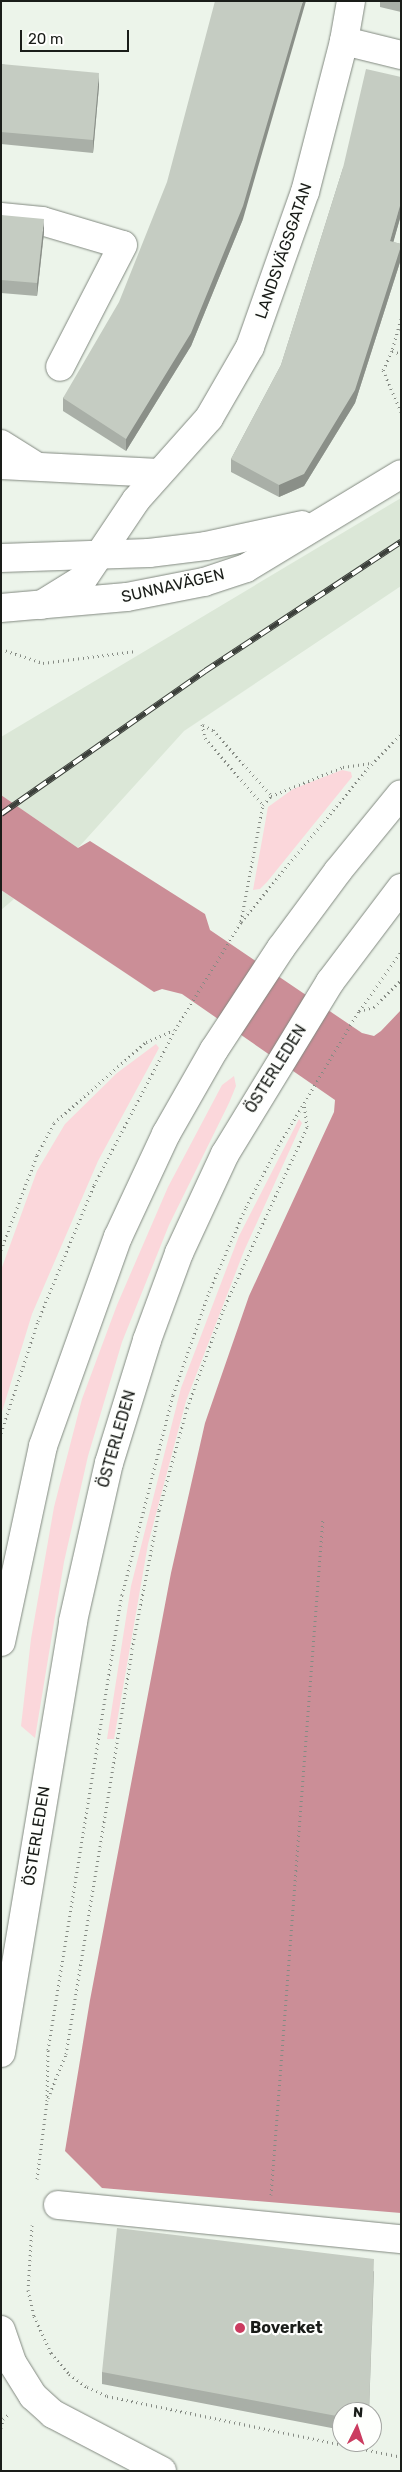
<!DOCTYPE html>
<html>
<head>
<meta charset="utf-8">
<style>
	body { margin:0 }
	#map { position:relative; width:402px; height:2472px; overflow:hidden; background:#ecf4ea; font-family:Rubik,sans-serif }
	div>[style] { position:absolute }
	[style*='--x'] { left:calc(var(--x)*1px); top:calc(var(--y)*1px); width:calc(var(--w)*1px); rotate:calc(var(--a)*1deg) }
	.built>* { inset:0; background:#dbe7d7 }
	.green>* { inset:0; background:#fbd7db }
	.water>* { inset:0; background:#cb8e97 }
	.path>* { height:3px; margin-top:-1.5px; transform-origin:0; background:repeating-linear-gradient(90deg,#868b84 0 1px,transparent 0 5px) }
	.roads { filter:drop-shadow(0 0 1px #828980) drop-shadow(0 0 1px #828980) }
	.minor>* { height:28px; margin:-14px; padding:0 14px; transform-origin:14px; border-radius:14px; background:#fff }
	.major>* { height:28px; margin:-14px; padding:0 14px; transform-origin:14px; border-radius:14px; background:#fff }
	.rail>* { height:5.5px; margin-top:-2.75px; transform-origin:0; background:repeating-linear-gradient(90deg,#fefffd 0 11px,#3c403b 0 22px); box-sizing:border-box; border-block:1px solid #3c403b }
	.wall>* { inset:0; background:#a9afa7 }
	.shaded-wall>* { inset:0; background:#8a8f88 }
	.building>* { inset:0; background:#c5ccc2 }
	.dots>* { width:14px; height:14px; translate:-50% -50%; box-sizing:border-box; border:2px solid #fefffd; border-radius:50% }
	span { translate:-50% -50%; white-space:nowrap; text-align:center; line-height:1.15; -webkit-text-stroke:4.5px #fefffd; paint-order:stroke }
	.street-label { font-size:16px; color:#1a1d19 }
	.poi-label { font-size:16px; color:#1a1d19; font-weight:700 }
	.left { translate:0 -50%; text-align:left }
	.frame { position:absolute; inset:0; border:2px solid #1a1d19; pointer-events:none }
	.north { position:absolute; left:332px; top:2402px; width:50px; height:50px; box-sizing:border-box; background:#fefffd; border:1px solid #a3a5a2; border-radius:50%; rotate:4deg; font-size:14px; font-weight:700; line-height:20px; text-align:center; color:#1a1d19 }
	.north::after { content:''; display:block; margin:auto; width:18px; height:22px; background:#cb3c60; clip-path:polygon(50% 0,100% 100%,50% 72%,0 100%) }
	.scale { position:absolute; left:20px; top:30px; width:109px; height:22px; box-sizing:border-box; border:2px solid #1a1d19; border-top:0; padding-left:6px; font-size:15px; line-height:18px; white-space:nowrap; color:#1a1d19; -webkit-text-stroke:4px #fefffd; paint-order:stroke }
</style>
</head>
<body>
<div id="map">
	<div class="built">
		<div style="clip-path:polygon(401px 498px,401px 586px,184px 731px,78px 848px,1px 795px,1px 737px)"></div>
		<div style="clip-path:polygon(1px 890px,14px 899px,1px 910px)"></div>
	</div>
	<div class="green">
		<div style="clip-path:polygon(342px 770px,351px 772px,352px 777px,267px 882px,260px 889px,253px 890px,268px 807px,293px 789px)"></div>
		<div style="clip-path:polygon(156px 1044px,159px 1048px,98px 1161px,32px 1314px,1px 1415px,1px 1270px,37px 1171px,65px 1124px,117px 1073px)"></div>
		<div style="clip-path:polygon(234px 1076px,236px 1086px,229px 1103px,169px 1225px,122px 1342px,88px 1456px,64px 1562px,35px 1738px,21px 1726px,31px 1639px,54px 1507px,82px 1399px,117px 1305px,168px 1187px,222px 1085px)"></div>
		<div style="clip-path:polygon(299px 1119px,302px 1123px,244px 1251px,186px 1401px,148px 1544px,114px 1739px,107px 1739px,131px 1586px,181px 1388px,239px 1236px)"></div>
	</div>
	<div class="water">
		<div style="clip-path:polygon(1px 795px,78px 848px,90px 841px,205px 914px,210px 930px,362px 1033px,374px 1036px,381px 1031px,401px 1010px,401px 2213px,102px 2188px,65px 2151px,90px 2000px,171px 1573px,205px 1423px,249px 1296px,334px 1112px,335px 1100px,182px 994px,162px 989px,154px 992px,1px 890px)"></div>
	</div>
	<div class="path">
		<div style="--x:401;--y:319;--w:33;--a:106"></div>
		<div style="--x:392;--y:351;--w:9;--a:18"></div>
		<div style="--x:392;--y:351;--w:21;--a:115"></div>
		<div style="--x:383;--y:370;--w:46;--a:66.8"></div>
		<div style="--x:1;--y:649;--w:44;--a:18.4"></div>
		<div style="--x:43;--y:663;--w:94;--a:-7.4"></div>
		<div style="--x:202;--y:724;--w:14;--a:78"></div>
		<div style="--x:205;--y:738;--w:89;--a:49.1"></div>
		<div style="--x:203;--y:725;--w:11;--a:27"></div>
		<div style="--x:213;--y:730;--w:87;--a:48.3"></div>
		<div style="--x:241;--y:921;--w:118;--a:-79.3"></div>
		<div style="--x:263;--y:805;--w:12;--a:-48"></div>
		<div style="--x:271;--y:796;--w:78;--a:-21.9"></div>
		<div style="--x:343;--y:767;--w:30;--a:-8"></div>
		<div style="--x:359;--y:1011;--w:16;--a:-15"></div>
		<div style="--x:374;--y:1007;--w:38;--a:-45"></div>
		<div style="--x:1;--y:1250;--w:102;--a:-69.2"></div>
		<div style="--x:37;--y:1155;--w:36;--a:-62"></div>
		<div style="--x:54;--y:1123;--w:123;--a:-41.4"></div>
		<div style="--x:146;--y:1042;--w:30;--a:-23"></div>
		<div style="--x:1;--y:1433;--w:118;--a:-71.7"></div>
		<div style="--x:38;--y:1321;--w:147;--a:-67.6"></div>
		<div style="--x:94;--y:1185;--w:175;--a:-62.4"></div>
		<div style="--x:175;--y:1030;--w:127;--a:-58.6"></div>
		<div style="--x:241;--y:922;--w:200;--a:-50.5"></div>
		<div style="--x:368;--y:768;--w:47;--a:-45.9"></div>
		<div style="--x:48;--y:2098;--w:48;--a:-67.8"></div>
		<div style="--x:66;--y:2054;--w:410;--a:-80.7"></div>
		<div style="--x:132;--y:1649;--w:142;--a:-79"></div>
		<div style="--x:159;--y:1510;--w:106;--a:-74.6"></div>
		<div style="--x:187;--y:1408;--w:104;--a:-69.8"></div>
		<div style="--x:223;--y:1310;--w:201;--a:-65.3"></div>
		<div style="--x:307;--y:1127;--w:23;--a:-97"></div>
		<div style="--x:37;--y:2179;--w:79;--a:-82.7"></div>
		<div style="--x:47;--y:2101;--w:51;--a:-88.9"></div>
		<div style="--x:48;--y:2050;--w:461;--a:-80.8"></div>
		<div style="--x:122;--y:1595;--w:206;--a:-75.7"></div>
		<div style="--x:173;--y:1395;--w:109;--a:-70.7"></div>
		<div style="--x:209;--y:1292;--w:93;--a:-66.5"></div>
		<div style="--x:246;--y:1207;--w:64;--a:-62.2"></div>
		<div style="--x:276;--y:1150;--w:162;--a:-59.2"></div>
		<div style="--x:359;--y:1011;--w:72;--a:-54.6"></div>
		<div style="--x:271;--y:2195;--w:679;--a:-85.61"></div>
		<div style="--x:32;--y:2225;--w:65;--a:93.5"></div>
		<div style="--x:28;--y:2290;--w:27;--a:77"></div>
		<div style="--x:34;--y:2316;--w:41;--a:65.3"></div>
		<div style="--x:51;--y:2353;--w:28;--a:49"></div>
		<div style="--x:69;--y:2374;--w:22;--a:36"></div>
		<div style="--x:87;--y:2387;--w:22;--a:24"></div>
		<div style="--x:107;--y:2396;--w:300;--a:11.7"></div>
		<div style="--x:1;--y:2428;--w:9;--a:-77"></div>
		<div style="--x:3;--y:2419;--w:6;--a:-39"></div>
	</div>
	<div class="roads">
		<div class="minor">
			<div style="--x:344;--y:41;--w:59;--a:13.8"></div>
			<div style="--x:1;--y:217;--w:41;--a:5.6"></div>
			<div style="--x:42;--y:221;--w:84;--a:16.5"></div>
			<div style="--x:123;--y:245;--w:137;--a:117.3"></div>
			<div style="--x:1;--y:444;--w:41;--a:32.2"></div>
			<div style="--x:1;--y:465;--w:158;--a:2.9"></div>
			<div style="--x:41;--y:605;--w:49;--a:-31.8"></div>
			<div style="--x:83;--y:579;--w:95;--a:-56.1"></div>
			<div style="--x:136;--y:500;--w:110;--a:-48.3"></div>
			<div style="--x:209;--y:418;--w:82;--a:-60"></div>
			<div style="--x:250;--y:347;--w:164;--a:-70.5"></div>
			<div style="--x:305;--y:192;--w:156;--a:-75.5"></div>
			<div style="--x:344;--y:41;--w:41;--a:-80.1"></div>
			<div style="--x:58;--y:2205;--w:345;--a:5.7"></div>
		</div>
		<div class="major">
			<div style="--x:1;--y:558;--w:148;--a:-1.9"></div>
			<div style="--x:149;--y:553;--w:57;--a:-7"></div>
			<div style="--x:206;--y:546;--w:98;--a:-12.3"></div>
			<div style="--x:1;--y:608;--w:126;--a:-5"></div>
			<div style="--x:127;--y:597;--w:78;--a:-11"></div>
			<div style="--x:204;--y:582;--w:44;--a:-18.4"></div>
			<div style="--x:246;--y:568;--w:181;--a:-31.2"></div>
			<div style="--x:1;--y:1642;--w:200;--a:-77.9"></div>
			<div style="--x:43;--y:1446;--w:222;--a:-70.3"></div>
			<div style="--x:118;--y:1237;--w:114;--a:-65"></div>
			<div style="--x:166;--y:1134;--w:97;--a:-60.3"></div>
			<div style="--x:214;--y:1050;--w:122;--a:-56.7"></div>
			<div style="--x:281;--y:948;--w:96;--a:-53.5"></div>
			<div style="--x:338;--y:871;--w:99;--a:-50.7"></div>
			<div style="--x:1;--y:2053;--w:438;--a:-80.5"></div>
			<div style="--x:73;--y:1621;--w:162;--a:-77.2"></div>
			<div style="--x:109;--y:1463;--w:129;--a:-72.8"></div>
			<div style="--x:147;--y:1340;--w:93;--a:-69.8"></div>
			<div style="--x:179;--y:1253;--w:109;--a:-65.1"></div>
			<div style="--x:225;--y:1154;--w:202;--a:-58.6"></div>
			<div style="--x:330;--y:982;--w:118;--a:-52.9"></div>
			<div style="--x:1;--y:2330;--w:36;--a:71"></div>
			<div style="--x:13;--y:2364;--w:38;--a:58"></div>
			<div style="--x:33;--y:2396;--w:27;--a:42"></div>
			<div style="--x:53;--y:2414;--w:123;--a:27.6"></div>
		</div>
	</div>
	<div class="rail">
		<div style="--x:1;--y:814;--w:249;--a:-35"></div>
		<div style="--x:205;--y:671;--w:235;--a:-33.4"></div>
	</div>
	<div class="wall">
		<div style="clip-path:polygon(380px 1px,401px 1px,401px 12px,380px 7px)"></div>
		<div style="clip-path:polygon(1px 64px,99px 86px,93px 153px,1px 144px)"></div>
		<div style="clip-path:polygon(401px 77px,401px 215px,393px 242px,401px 244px,401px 259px,355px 403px,304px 486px,279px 497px,231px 472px,231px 459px,281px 365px,343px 168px)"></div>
		<div style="clip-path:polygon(1px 215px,44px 232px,37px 296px,1px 293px)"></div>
		<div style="clip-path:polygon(243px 219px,191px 346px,126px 451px,63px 411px,63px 398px)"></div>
		<div style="clip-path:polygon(374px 2271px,369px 2412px,342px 2412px,342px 2430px,102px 2384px,102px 2372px)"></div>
	</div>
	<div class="shaded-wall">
		<div style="clip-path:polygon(303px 1px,306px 1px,243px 219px,191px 346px,126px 451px,126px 439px)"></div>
		<div style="clip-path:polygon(99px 73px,99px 86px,93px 153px,93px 140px)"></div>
		<div style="clip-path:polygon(401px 202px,401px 215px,390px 254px,390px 241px)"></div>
		<div style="clip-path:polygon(44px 219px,44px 232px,37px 296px,37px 283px)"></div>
		<div style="clip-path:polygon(401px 246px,401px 259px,355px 403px,304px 486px,279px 497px,279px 485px)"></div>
	</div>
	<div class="building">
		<div style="clip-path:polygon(215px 1px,303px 1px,243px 206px,191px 333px,126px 439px,63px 398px,119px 302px,167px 182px)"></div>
		<div style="clip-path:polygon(1px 64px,99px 73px,93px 140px,1px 132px)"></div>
		<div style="clip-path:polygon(366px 69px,401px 77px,401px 202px,390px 241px,401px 244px,401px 246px,355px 390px,304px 474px,279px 485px,231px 459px,281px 365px,343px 168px)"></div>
		<div style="clip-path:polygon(1px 215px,44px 219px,37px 283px,1px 280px)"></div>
		<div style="clip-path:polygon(117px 2228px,374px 2259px,369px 2412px,342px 2412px,342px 2417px,102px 2372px)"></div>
	</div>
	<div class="dots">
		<div style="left:240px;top:2328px;background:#cb3c60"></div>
	</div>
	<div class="street-label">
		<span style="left:284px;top:251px;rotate:-71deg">LANDSVÄGSGATAN</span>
		<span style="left:173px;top:586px;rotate:-13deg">SUNNAVÄGEN</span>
		<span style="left:276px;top:1069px;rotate:-58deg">ÖSTERLEDEN</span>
		<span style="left:117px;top:1439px;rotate:-74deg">ÖSTERLEDEN</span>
		<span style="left:37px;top:1836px;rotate:-81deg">ÖSTERLEDEN</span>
	</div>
	<div class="poi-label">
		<span class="left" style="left:250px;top:2328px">Boverket</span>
	</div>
	<div class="frame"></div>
	<div class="north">N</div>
	<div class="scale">20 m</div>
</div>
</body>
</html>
